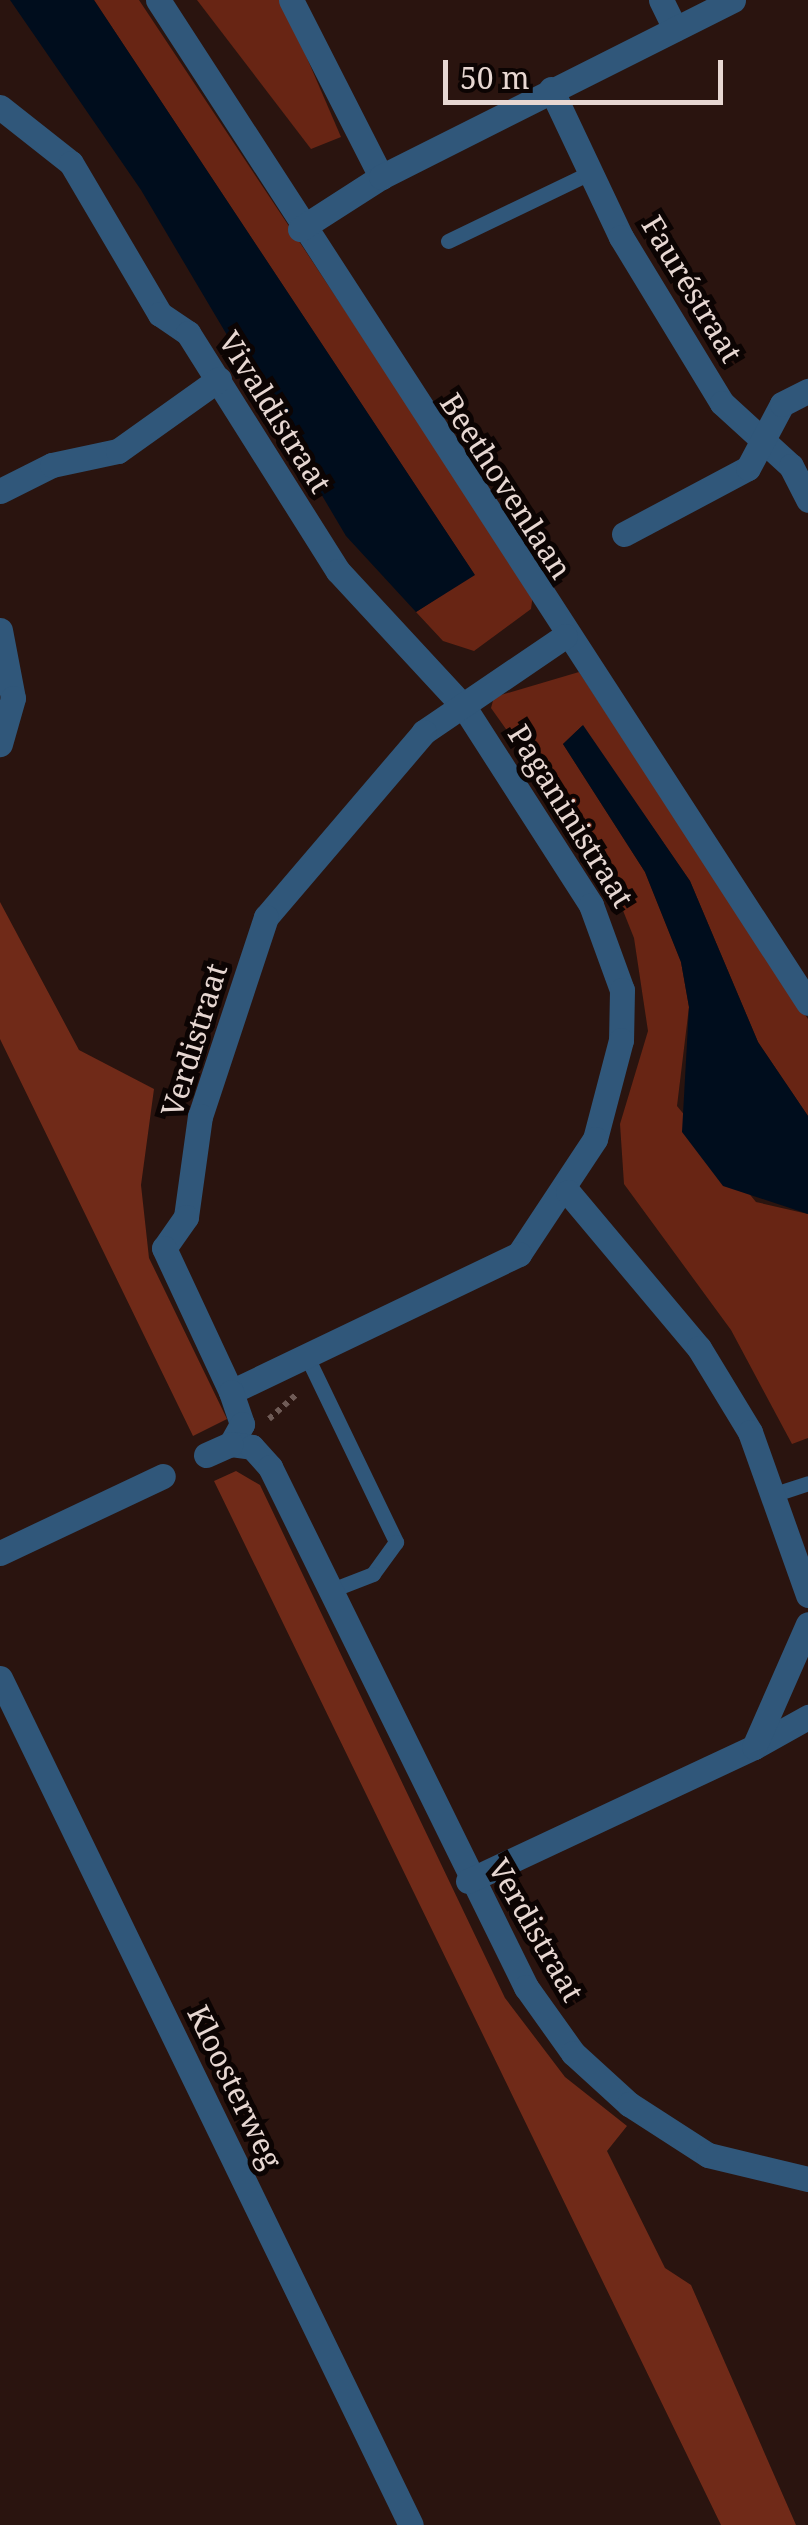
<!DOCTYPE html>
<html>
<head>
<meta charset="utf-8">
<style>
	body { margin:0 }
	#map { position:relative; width:808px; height:2525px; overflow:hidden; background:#2a140f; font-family:"Noto Serif",serif }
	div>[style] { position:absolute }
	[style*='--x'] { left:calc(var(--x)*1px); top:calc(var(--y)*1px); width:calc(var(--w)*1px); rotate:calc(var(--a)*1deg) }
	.green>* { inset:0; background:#682514 }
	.forest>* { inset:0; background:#702a18 }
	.water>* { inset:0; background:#000d1d }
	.path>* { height:6px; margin-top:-3px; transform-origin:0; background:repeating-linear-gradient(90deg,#6f5b56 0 5px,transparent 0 10px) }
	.service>* { height:15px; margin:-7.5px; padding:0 7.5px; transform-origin:7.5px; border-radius:7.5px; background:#30577a }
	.minor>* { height:25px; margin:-12.5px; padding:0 12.5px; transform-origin:12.5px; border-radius:12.5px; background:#30577a }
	span { translate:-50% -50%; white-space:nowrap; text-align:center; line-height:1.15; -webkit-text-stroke:10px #0c0403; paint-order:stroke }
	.street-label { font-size:30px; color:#e7d7d2 }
	.scale { position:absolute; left:443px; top:60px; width:280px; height:45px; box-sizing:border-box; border:5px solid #e7d7d2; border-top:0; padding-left:12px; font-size:30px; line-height:35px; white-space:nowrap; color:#e7d7d2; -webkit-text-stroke:8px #0c0403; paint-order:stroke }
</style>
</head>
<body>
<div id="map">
	<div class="green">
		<div style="clip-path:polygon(94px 0,139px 0,533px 594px,531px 609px,474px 651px,443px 641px,416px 612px,474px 574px)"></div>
		<div style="clip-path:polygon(197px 0,282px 0,341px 137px,311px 149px)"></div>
		<div style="clip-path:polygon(579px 672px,808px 1019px,808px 1116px,758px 1042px,690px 881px,582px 726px,563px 744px,645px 872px,681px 962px,689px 1007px,677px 1106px,756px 1202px,808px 1214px,808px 1438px,792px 1444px,731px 1330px,624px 1184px,620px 1124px,648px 1031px,634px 938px,608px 873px,491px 708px,494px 697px)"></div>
	</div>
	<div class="forest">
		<div style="clip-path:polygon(0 902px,79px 1050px,154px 1089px,141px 1185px,149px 1258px,227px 1419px,193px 1436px,0 1039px)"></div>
		<div style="clip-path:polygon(236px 1471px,260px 1485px,505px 1998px,565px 2077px,627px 2126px,607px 2151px,665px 2268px,691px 2285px,796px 2525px,721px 2525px,214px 1481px)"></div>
	</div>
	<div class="water">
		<div style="clip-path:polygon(10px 0,94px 0,475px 575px,416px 612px,346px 536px,141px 190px)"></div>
		<div style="clip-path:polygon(583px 725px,690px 881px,758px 1042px,808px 1116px,808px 1214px,723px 1186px,682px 1132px,689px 1007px,681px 962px,645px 872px,563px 744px)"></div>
	</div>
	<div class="path">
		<div style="--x:269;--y:1419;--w:36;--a:-42"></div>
	</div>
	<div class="service">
		<div style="--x:448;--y:241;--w:157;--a:-25.7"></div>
		<div style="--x:309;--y:1361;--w:201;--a:64.3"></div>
		<div style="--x:396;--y:1542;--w:39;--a:126"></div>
		<div style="--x:373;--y:1574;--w:47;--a:158.9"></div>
		<div style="--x:775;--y:1494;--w:35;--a:-18"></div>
	</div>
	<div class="minor">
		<div style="--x:158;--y:0;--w:1195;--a:57.05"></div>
		<div style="--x:291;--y:0;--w:199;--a:63"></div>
		<div style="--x:661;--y:0;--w:32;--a:64"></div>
		<div style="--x:551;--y:89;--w:164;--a:64.7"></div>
		<div style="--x:621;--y:237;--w:194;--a:58.7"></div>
		<div style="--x:722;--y:403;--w:93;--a:42.4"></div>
		<div style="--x:791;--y:466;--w:38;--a:63"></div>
		<div style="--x:0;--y:107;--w:90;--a:38.3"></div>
		<div style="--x:71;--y:163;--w:175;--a:59.5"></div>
		<div style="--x:160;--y:314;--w:34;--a:34"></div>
		<div style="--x:188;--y:333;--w:281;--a:57.8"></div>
		<div style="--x:338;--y:571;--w:185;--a:47.2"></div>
		<div style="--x:464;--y:707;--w:235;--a:57.3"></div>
		<div style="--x:591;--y:905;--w:90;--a:70"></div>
		<div style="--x:622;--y:990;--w:50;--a:91.1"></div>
		<div style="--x:621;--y:1040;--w:102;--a:104.7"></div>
		<div style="--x:595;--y:1139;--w:138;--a:123.5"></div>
		<div style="--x:519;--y:1254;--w:319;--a:154.4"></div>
		<div style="--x:300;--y:229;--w:96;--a:-32.7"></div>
		<div style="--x:381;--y:177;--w:394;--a:-26.7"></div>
		<div style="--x:0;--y:491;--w:58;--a:-26.6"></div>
		<div style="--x:52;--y:465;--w:67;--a:-12"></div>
		<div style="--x:118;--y:451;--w:124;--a:-35.5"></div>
		<div style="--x:624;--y:534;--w:140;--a:-28"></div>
		<div style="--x:748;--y:468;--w:72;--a:-62"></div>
		<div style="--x:782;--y:404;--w:29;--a:-27"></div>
		<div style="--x:0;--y:630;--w:69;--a:79.2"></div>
		<div style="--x:13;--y:698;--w:48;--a:105.8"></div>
		<div style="--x:565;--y:636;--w:171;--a:145.8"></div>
		<div style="--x:424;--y:732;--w:243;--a:130.5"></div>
		<div style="--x:266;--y:917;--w:210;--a:108.3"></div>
		<div style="--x:200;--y:1116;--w:102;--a:97.9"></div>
		<div style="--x:186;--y:1217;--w:38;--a:125"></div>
		<div style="--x:164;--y:1248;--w:159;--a:65"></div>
		<div style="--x:231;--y:1392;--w:34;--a:71"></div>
		<div style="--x:242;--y:1424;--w:23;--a:119"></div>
		<div style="--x:231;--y:1444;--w:21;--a:8"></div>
		<div style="--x:252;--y:1447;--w:27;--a:48"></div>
		<div style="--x:270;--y:1467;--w:580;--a:63.79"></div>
		<div style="--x:526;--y:1987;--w:81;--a:54.5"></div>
		<div style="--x:573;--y:2053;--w:76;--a:42.3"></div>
		<div style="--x:629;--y:2104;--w:94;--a:32.8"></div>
		<div style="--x:708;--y:2155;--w:103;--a:13.5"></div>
		<div style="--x:568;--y:1192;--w:204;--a:50"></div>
		<div style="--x:699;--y:1348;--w:98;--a:58.7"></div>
		<div style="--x:750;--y:1432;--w:173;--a:70.4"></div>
		<div style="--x:206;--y:1455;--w:27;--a:-24"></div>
		<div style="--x:0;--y:1553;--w:180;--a:-25.3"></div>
		<div style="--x:0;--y:1678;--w:941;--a:64.12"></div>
		<div style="--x:754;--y:1747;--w:62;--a:-29.1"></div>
		<div style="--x:468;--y:1881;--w:316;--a:-25.1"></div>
		<div style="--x:754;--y:1747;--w:134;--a:-66.3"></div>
	</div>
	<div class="street-label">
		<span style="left:692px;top:289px;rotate:59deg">Fauréstraat</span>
		<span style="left:275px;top:412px;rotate:58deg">Vivaldistraat</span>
		<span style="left:506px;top:486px;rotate:57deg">Beethovenlaan</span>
		<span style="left:571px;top:816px;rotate:58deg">Paganinistraat</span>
		<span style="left:194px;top:1040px;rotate:-73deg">Verdistraat</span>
		<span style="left:536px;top:1930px;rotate:60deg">Verdistraat</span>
		<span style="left:235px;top:2087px;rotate:64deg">Kloosterweg</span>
	</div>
	<div class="scale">50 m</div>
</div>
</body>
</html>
